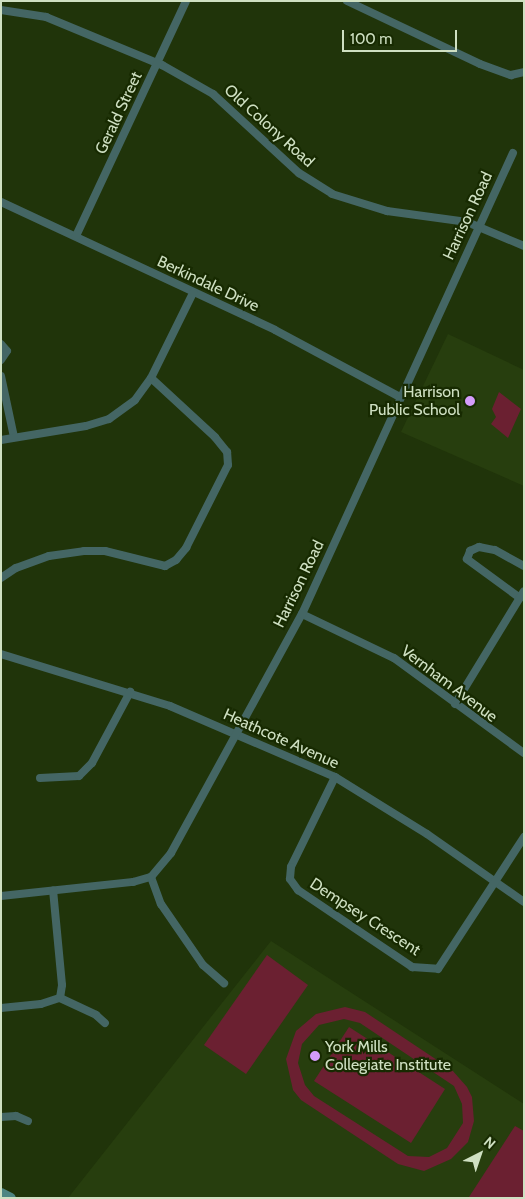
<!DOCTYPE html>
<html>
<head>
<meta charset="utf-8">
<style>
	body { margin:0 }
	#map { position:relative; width:525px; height:1199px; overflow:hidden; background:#20340a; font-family:Cabin,sans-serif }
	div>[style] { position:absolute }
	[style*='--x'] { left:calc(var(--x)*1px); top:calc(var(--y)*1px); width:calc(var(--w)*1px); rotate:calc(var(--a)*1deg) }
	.built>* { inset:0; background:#273e0e }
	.green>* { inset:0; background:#6b2031 }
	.street>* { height:8px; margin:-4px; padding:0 4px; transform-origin:4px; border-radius:4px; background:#446664 }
	.secondary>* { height:10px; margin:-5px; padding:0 5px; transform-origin:5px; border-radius:5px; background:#4e8582 }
	.dots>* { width:14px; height:14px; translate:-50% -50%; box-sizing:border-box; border:2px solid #172a01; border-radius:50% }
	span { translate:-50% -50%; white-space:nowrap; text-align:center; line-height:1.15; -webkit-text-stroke:4.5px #172a01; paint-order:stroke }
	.street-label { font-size:16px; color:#cfe0c2 }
	.poi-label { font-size:16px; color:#cfe0c2 }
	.right { translate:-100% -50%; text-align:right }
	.left { translate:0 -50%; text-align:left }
	.frame { position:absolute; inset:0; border:2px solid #cfe0c2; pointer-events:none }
	.north { position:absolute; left:455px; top:1129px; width:50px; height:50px; -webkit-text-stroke:4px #172a01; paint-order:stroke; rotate:41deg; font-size:14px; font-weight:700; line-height:20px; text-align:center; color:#cfe0c2 }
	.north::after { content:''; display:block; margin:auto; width:18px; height:22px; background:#cfe0c2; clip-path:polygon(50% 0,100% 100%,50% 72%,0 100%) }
	.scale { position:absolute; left:342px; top:30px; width:115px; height:22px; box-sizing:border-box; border:2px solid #cfe0c2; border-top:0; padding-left:6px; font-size:15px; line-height:18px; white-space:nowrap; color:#cfe0c2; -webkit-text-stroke:4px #172a01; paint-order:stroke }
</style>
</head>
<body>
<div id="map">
	<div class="built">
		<div style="clip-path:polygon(448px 334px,524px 370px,524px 486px,401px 432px)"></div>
		<div style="clip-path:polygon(271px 941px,524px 1104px,524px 1198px,68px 1198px)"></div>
	</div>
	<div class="green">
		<div style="clip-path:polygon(499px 392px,521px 409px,508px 438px,491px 424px,496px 417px,492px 409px)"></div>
		<div style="clip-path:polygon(267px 955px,308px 985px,246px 1074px,204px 1045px)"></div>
		<div style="clip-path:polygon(evenodd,345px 1007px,365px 1012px,452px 1070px,467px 1087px,472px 1097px,474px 1121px,468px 1142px,451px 1159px,424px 1171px,398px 1164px,301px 1100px,293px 1090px,286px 1059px,296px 1031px,316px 1014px,345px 1007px,344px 1019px,360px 1023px,454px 1086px,462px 1104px,463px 1123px,447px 1148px,429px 1157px,408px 1156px,314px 1096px,305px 1085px,298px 1063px,302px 1044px,319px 1025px,344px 1019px)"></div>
		<div style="clip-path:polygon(349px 1027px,445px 1089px,411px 1143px,314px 1081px)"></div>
		<div style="clip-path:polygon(515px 1126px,524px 1131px,524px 1198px,469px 1197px)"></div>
	</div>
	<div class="street">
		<div style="--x:347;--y:1;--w:147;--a:25.3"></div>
		<div style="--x:480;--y:64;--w:33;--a:20"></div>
		<div style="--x:511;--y:75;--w:13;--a:-13"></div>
		<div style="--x:1;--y:10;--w:46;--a:8.8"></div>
		<div style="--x:46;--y:17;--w:126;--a:22.5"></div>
		<div style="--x:162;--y:65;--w:59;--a:29.6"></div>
		<div style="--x:213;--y:94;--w:117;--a:42.6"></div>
		<div style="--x:299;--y:173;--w:39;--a:32"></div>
		<div style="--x:332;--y:194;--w:58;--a:17.2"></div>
		<div style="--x:387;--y:211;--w:81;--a:7.8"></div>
		<div style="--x:467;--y:222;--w:62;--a:22.8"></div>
		<div style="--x:1;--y:202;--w:302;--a:25"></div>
		<div style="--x:275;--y:330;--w:142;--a:28.2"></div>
		<div style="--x:76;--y:236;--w:259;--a:-64.9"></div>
		<div style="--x:1;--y:344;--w:9;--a:49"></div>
		<div style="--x:7;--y:351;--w:11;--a:124"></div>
		<div style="--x:1;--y:376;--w:62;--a:78"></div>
		<div style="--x:1;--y:440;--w:86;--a:-9.4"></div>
		<div style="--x:86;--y:426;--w:24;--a:-17"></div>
		<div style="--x:109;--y:419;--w:32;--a:-36"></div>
		<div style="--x:135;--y:400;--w:27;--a:-54"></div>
		<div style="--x:151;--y:378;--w:95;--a:-63.7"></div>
		<div style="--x:1;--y:578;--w:18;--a:-34"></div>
		<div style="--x:16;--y:568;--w:35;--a:-20"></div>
		<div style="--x:49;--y:556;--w:35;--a:-8"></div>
		<div style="--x:84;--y:551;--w:21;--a:0"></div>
		<div style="--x:105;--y:551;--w:62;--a:14"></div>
		<div style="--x:165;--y:566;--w:13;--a:-29"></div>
		<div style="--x:176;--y:560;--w:16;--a:-50"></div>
		<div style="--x:186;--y:548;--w:93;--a:-63.2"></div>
		<div style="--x:228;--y:465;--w:13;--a:-94"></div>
		<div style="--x:227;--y:452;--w:19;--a:-129"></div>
		<div style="--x:215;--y:437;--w:87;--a:-137.3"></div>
		<div style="--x:520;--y:598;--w:66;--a:-143.7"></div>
		<div style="--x:467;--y:559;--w:9;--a:-69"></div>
		<div style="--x:470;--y:551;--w:10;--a:-24"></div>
		<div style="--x:479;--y:547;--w:16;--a:11"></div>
		<div style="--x:495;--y:550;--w:33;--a:29"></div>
		<div style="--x:302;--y:614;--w:102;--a:25.6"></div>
		<div style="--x:394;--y:658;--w:161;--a:36.2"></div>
		<div style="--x:1;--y:654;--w:177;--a:17.1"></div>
		<div style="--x:170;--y:706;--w:180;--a:23.3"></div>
		<div style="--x:335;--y:777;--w:108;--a:31.8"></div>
		<div style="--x:427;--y:834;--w:118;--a:35"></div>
		<div style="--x:455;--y:704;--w:132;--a:-58.6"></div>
		<div style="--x:335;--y:777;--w:100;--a:116.1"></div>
		<div style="--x:291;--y:867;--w:12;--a:95"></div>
		<div style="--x:290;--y:879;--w:14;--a:54"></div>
		<div style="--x:298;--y:890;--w:138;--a:34"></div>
		<div style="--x:412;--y:967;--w:26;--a:4"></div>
		<div style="--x:438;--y:969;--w:158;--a:-56.9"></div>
		<div style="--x:40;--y:778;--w:39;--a:-3"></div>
		<div style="--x:79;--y:776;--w:18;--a:-45"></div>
		<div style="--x:92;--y:763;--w:81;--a:-61.8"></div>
		<div style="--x:151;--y:877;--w:29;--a:70"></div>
		<div style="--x:161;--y:904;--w:74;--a:55.5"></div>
		<div style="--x:203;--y:965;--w:28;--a:41"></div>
		<div style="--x:1;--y:896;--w:133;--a:-6.1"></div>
		<div style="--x:133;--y:882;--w:19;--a:-16"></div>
		<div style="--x:151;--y:877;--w:31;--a:-50"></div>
		<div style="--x:171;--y:853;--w:273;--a:-61.3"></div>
		<div style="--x:302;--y:614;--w:507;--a:-65.41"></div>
		<div style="--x:60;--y:998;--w:40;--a:25"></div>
		<div style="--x:96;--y:1015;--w:12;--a:42"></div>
		<div style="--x:1;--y:1008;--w:40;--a:-5.7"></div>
		<div style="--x:41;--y:1004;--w:20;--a:-18"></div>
		<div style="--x:60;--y:998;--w:13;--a:-81"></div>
		<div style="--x:62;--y:985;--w:95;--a:-95.4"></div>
		<div style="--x:1;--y:1117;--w:15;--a:-4"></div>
		<div style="--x:16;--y:1116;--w:13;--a:23"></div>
	</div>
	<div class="secondary">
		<div style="--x:1;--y:1193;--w:11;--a:27"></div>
	</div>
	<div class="dots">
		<div style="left:470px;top:401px;background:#d59cfb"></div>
		<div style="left:315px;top:1056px;background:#d59cfb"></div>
	</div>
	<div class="street-label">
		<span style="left:119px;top:113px;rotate:-65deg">Gerald Street</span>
		<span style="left:269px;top:126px;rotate:42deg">Old Colony Road</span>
		<span style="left:468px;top:216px;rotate:-65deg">Harrison Road</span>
		<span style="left:208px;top:284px;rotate:25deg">Berkindale Drive</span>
		<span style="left:299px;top:584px;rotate:-64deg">Harrison Road</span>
		<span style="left:449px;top:684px;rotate:37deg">Vernham Avenue</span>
		<span style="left:281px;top:739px;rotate:24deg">Heathcote Avenue</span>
		<span style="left:365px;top:917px;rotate:33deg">Dempsey Crescent</span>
	</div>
	<div class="poi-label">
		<span class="right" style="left:460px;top:401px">Harrison<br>Public School</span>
		<span class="left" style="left:325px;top:1056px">York Mills<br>Collegiate Institute</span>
	</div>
	<div class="frame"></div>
	<div class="north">N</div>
	<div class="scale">100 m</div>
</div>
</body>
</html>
